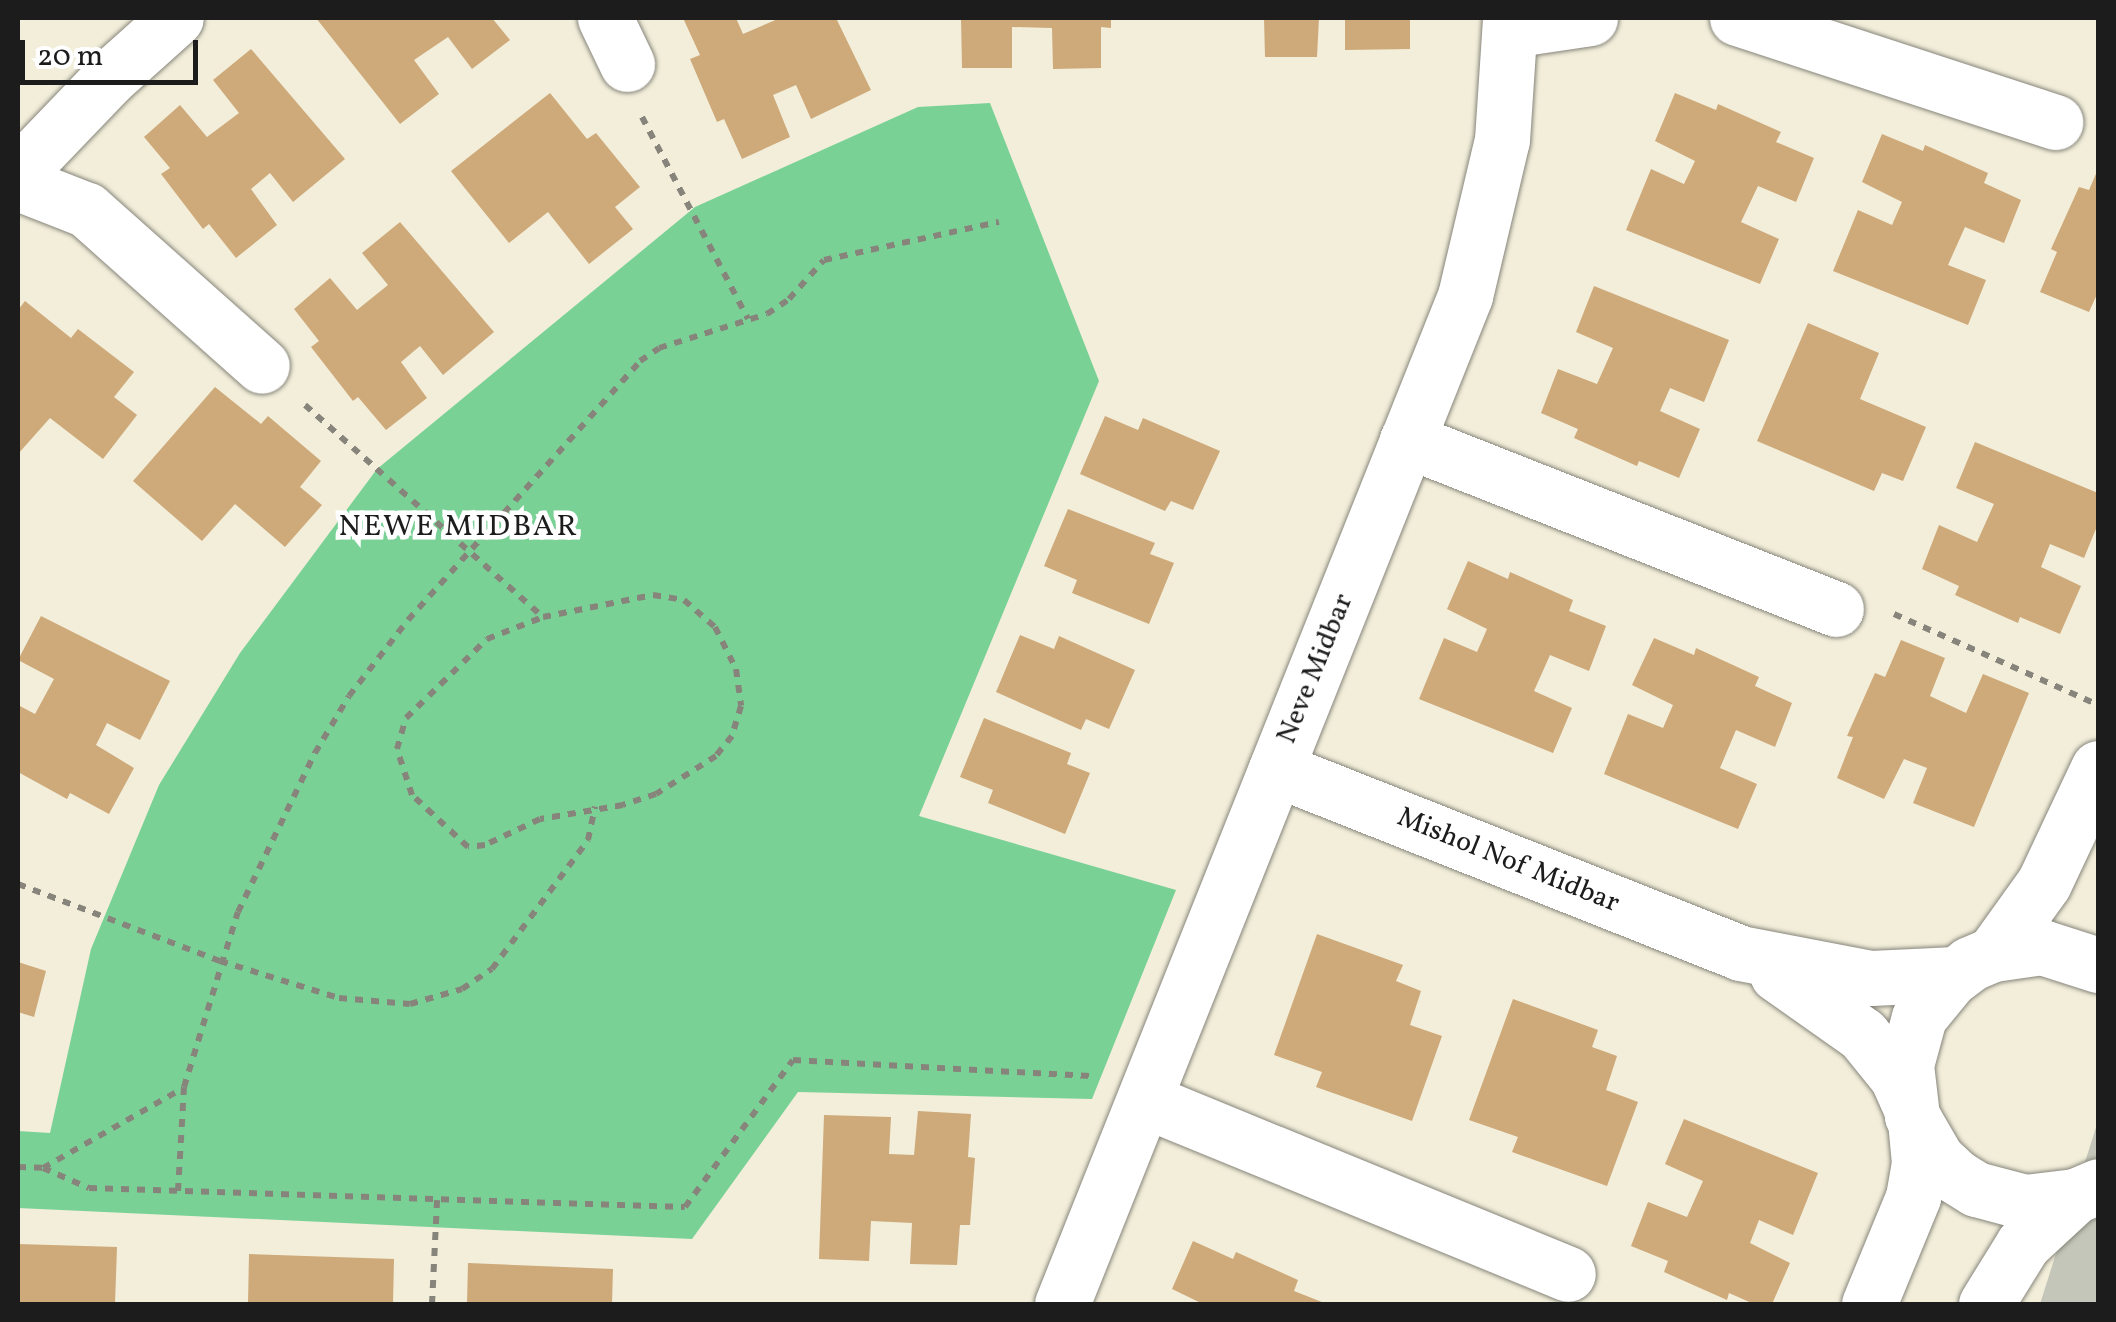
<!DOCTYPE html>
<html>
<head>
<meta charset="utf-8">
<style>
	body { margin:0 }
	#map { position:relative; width:2116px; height:1322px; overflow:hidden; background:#f2eeda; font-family:Vollkorn,serif }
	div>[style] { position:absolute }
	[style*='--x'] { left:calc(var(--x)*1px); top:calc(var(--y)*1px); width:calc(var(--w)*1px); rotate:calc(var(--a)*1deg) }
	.industrial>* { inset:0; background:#c3c6b9 }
	.green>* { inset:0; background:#7ad196 }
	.building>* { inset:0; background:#cea979 }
	.path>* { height:6px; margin-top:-3px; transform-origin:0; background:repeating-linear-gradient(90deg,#87857b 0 8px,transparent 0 16px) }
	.roads { filter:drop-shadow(0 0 2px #87857b) drop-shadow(0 0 2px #87857b) }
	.street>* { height:55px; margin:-27.5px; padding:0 27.5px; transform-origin:27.5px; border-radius:27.5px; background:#fff }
	.secondary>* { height:55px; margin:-27.5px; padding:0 27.5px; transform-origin:27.5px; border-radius:27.5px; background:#fff }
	span { translate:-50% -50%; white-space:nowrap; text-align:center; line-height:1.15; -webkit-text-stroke:9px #fff; paint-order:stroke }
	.street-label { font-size:28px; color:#1c1c1c }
	.neighbourhood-label { font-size:30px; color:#1c1c1c; letter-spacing:2.5px }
	.frame { position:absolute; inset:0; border:20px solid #1c1c1c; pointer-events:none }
	.scale { position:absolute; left:20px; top:40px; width:178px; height:45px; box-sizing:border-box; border:5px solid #1c1c1c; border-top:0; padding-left:12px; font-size:30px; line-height:35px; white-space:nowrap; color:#1c1c1c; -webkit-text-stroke:8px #fff; paint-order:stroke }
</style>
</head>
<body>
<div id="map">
	<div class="industrial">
		<div style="clip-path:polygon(2098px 1121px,2098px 1304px,2040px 1304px)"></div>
	</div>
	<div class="green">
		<div style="clip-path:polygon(990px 103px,1099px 381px,919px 816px,1176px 890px,1092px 1099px,798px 1092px,692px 1239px,18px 1208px,18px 1131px,50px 1133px,91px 949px,159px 785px,240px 653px,377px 469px,695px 207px,918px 107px)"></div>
	</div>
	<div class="building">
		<div style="clip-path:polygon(316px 18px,492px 18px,510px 40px,472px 69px,448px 37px,414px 60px,439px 94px,400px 124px)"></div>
		<div style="clip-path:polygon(683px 18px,736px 18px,743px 34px,780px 18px,836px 18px,871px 90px,811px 119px,796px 85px,773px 95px,790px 137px,742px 159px,724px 119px,717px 122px,690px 59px,700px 55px)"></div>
		<div style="clip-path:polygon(961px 18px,1111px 18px,1111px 28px,1101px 27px,1101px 68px,1053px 69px,1052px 28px,1012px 27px,1012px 68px,962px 68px)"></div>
		<div style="clip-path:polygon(1264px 18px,1319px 18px,1317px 57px,1265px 57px)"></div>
		<div style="clip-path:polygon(1345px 18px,1410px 18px,1410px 49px,1345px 50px)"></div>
		<div style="clip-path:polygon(251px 49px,345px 159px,293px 202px,270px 173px,251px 189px,277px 225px,236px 258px,209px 224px,203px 229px,161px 174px,170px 168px,144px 137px,180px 105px,207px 137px,239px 113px,213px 80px)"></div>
		<div style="clip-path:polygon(550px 93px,587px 139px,596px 133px,640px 187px,615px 207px,633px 229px,589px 264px,548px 212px,509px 243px,451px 171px)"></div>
		<div style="clip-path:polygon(1675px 93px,1716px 110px,1718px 104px,1781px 132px,1776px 142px,1814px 158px,1796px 202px,1758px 186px,1741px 222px,1779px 239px,1760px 284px,1626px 230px,1651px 169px,1684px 184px,1695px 161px,1655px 141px)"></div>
		<div style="clip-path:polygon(1882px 134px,1923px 151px,1925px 145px,1988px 173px,1984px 183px,2021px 200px,2004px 243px,1965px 227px,1948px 265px,1986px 280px,1968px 325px,1833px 271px,1858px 210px,1892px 225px,1902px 202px,1862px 182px)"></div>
		<div style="clip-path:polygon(2098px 169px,2098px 292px,2089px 312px,2040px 292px,2057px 252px,2051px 249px,2079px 187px,2089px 190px)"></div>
		<div style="clip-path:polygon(400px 222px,494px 332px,443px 375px,420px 346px,401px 362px,427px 398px,386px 430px,358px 397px,353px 401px,311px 347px,319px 341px,294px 309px,330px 278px,357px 310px,388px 285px,362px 253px)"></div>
		<div style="clip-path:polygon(1594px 286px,1729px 340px,1704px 402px,1670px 388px,1660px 411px,1700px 429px,1679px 478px,1639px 461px,1637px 466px,1574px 438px,1578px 429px,1541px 413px,1558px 369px,1597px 384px,1613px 348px,1576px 332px)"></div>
		<div style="clip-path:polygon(25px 301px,71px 338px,78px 329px,134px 372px,114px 397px,137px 415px,103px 459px,50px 418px,18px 454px,18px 310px)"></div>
		<div style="clip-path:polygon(1808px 323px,1879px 353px,1860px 399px,1926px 427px,1903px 481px,1882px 473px,1874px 491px,1757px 441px)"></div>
		<div style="clip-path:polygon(215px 387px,261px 424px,268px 416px,321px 461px,300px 487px,322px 505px,285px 547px,235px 504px,202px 541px,133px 481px)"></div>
		<div style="clip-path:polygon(1105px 416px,1138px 430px,1143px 418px,1220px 451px,1193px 510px,1171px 501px,1165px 511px,1080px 474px)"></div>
		<div style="clip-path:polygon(1975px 442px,2098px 493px,2098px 524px,2084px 558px,2050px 544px,2041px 567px,2081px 586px,2060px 634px,2020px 617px,2018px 623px,1955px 595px,1959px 586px,1922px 569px,1939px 525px,1977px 542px,1994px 504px,1956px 488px)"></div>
		<div style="clip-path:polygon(1068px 509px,1155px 543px,1150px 554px,1174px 563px,1149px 624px,1072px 593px,1077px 580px,1044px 566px)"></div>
		<div style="clip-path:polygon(1468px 561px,1508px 579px,1510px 572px,1573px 600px,1569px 611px,1606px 626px,1589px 671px,1550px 655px,1534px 691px,1572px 708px,1553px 753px,1419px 699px,1444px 638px,1477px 652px,1487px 629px,1447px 609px)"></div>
		<div style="clip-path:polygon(41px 616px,170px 681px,140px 740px,107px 723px,96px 745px,134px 768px,109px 814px,70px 793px,67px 799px,18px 772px,18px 705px,35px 714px,54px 679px,18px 660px)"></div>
		<div style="clip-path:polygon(1020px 635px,1054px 649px,1059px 636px,1135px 670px,1109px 729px,1086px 719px,1081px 730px,996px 692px)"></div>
		<div style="clip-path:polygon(1654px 638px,1694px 655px,1696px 648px,1759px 677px,1755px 686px,1792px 703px,1775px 747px,1736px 730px,1720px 768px,1757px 784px,1738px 829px,1604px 774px,1628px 714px,1663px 728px,1673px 705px,1632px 685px)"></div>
		<div style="clip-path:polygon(1901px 640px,1945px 658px,1930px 696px,1966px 713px,1983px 674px,2029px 693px,1974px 827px,1913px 803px,1927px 768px,1904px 759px,1884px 799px,1837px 778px,1853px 737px,1847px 736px,1875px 673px,1885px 677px)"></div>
		<div style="clip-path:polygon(984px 718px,1071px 753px,1067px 764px,1090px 773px,1065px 834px,988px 803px,993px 790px,960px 777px)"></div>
		<div style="clip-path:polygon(1317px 934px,1403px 965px,1396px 981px,1421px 991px,1410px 1025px,1442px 1036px,1412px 1121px,1316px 1087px,1322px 1072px,1274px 1055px)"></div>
		<div style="clip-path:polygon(18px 962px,46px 971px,34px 1017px,18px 1012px)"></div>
		<div style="clip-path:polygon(1513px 999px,1598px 1030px,1592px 1047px,1617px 1056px,1606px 1090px,1638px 1102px,1607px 1186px,1512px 1152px,1518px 1137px,1469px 1120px)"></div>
		<div style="clip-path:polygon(918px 1111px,971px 1114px,968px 1157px,975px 1158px,970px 1225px,960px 1225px,957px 1265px,910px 1264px,912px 1223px,871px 1221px,869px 1261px,819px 1259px,824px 1115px,891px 1117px,889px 1154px,914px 1155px)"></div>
		<div style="clip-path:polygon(1684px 1119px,1818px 1173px,1793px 1235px,1759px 1220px,1750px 1243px,1790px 1263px,1772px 1304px,1754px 1304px,1729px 1293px,1727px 1300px,1664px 1272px,1668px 1261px,1631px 1246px,1648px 1202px,1687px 1217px,1703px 1181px,1665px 1164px)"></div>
		<div style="clip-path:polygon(1193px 1241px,1233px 1259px,1236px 1252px,1298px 1280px,1294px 1291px,1327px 1304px,1203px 1304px,1172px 1289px)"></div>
		<div style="clip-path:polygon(18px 1244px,117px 1247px,115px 1304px,18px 1304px)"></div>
		<div style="clip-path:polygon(249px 1254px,394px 1259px,393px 1304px,248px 1303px)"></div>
		<div style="clip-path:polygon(468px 1263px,613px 1269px,612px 1304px,467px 1304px)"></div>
	</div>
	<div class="path">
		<div style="--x:642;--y:117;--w:228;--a:62.3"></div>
		<div style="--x:305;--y:405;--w:319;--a:41.7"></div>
		<div style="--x:653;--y:595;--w:31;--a:9"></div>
		<div style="--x:684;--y:600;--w:41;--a:41.1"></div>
		<div style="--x:715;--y:627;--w:47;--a:63.4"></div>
		<div style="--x:736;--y:669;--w:37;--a:82"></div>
		<div style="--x:741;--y:706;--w:31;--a:107"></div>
		<div style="--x:732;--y:736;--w:26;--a:129"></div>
		<div style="--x:716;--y:756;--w:71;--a:147.7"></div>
		<div style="--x:656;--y:794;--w:35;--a:162"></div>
		<div style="--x:623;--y:805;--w:84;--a:170.4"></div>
		<div style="--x:540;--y:819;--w:61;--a:154.7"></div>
		<div style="--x:485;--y:845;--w:17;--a:173"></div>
		<div style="--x:468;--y:847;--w:76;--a:-137.1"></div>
		<div style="--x:412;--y:795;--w:48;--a:-108.1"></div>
		<div style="--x:397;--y:749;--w:32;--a:-74"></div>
		<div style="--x:406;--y:718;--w:113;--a:-44.3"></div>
		<div style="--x:487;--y:639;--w:60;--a:-21.4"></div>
		<div style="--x:543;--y:617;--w:112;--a:-11.3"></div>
		<div style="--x:1894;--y:614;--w:223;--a:24"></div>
		<div style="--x:18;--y:884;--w:216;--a:20.9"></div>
		<div style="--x:220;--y:961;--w:125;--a:17.3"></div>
		<div style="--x:339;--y:998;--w:71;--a:4.8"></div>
		<div style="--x:410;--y:1004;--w:54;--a:-16.1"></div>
		<div style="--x:462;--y:989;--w:36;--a:-34"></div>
		<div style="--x:492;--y:969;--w:161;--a:-53.3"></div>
		<div style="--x:588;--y:840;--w:34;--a:-78"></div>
		<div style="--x:18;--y:1167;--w:25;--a:2"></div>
		<div style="--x:43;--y:1168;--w:50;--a:23.5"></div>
		<div style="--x:89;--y:1188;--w:596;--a:1.83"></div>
		<div style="--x:685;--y:1207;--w:182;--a:-53.7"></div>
		<div style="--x:793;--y:1060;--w:298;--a:3.1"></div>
		<div style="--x:43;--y:1168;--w:161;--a:-29.7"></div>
		<div style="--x:178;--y:1191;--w:104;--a:-86.7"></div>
		<div style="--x:184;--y:1087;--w:183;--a:-72.9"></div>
		<div style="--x:238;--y:912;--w:177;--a:-64.2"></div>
		<div style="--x:315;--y:753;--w:66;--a:-59.2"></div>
		<div style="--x:349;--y:696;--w:96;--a:-52.2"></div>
		<div style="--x:408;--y:620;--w:348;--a:-48.1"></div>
		<div style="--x:640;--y:361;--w:23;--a:-34"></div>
		<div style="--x:659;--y:348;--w:113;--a:-17.5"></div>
		<div style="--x:767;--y:314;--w:27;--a:-34"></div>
		<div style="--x:789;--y:299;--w:52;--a:-48.1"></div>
		<div style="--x:824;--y:260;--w:179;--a:-12.3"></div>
		<div style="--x:432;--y:1304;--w:104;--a:-87.2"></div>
	</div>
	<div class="roads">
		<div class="street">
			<div style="--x:605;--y:18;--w:51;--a:64.4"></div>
			<div style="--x:1737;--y:18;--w:335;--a:18.1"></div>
			<div style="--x:1510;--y:30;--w:81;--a:-8.5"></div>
			<div style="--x:18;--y:173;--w:130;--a:-46.2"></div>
			<div style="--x:108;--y:79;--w:91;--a:-41.9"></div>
			<div style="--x:18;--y:183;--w:74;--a:21.4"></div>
			<div style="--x:87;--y:210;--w:234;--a:41.7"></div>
			<div style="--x:1407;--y:440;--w:461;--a:21.5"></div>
			<div style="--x:1276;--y:769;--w:499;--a:21.6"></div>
			<div style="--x:1740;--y:953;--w:133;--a:10.8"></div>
			<div style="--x:1871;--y:978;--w:85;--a:-2.7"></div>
			<div style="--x:1777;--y:974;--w:105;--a:35.3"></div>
			<div style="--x:1863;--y:1035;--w:54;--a:51"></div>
			<div style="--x:1897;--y:1077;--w:32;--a:66"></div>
			<div style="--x:1144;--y:1100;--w:458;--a:22.3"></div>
			<div style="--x:1062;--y:1304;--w:1086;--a:-68.21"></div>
			<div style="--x:1465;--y:296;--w:160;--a:-76.7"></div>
			<div style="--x:1502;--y:140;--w:122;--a:-86.2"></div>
		</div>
		<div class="secondary">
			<div style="--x:1993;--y:954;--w:87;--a:-54.3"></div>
			<div style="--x:2044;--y:883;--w:127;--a:-64.8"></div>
			<div style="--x:2098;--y:965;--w:59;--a:-162.2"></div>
			<div style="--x:2042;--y:947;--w:49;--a:171.9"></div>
			<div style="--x:1993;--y:954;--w:25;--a:157"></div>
			<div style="--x:1970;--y:964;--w:25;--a:143"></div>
			<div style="--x:1950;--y:979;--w:49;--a:129.2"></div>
			<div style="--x:1919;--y:1017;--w:50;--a:105.2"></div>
			<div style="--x:1906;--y:1065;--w:51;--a:83.3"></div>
			<div style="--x:1912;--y:1116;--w:50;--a:59.8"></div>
			<div style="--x:1937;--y:1159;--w:25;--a:43"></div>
			<div style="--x:1955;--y:1176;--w:25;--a:32"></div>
			<div style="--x:1976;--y:1189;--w:51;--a:14.9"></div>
			<div style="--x:2025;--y:1202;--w:50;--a:-6.8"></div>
			<div style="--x:2075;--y:1196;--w:25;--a:-23"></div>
			<div style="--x:1869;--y:1304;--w:116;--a:-67.6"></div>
			<div style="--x:1913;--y:1197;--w:35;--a:-80"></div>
			<div style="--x:1919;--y:1163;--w:42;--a:-95.4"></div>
			<div style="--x:1986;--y:1304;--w:70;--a:-58.3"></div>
			<div style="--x:2023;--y:1244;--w:71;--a:-42.7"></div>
		</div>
	</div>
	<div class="street-label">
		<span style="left:1316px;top:669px;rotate:-68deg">Neve Midbar</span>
		<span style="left:1508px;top:861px;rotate:22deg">Mishol Nof Midbar</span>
	</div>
	<div class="neighbourhood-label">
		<span style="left:459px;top:527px">NEWE MIDBAR</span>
	</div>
	<div class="frame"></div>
	<div class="scale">20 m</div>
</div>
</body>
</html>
